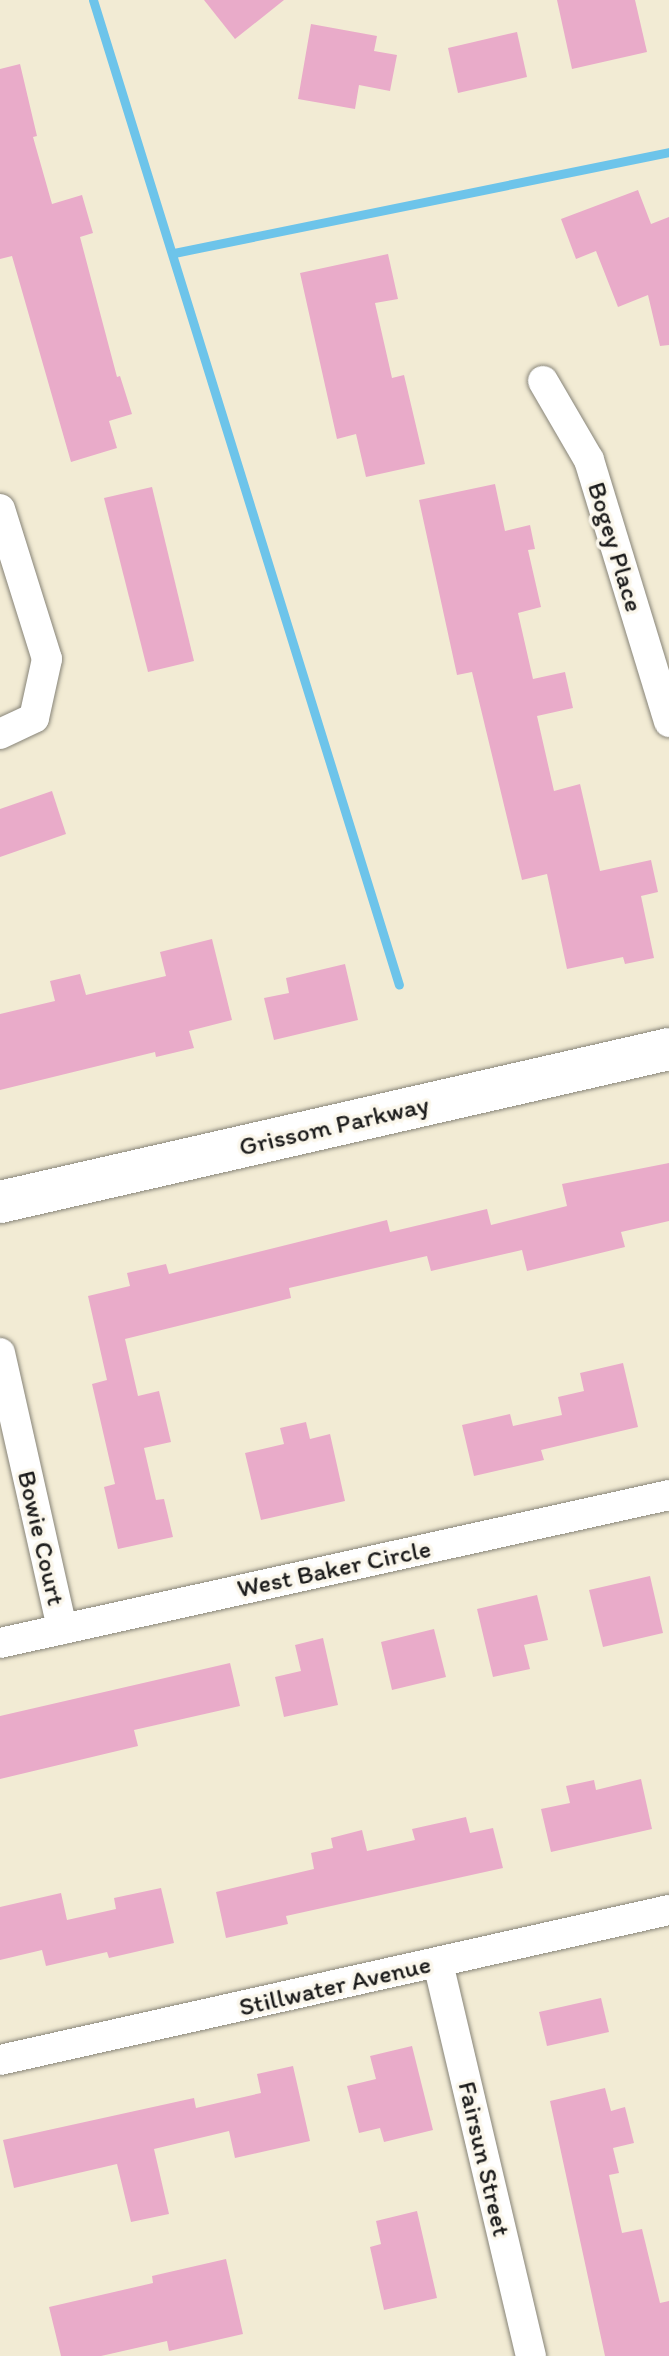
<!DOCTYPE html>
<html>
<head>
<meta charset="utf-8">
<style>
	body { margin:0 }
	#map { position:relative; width:669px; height:2356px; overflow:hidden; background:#f2ebd4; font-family:Itim,sans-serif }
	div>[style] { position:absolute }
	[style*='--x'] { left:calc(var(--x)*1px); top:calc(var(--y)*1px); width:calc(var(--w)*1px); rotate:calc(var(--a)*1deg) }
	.stream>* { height:9px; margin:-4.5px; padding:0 4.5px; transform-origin:4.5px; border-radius:4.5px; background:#6dc4ea }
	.building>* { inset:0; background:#e9abc9 }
	.roads { filter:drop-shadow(0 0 2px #878478) drop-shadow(0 0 2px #878478) }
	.minor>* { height:30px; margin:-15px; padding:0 15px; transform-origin:15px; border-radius:15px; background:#fff }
	.secondary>* { height:42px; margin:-21px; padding:0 21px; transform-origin:21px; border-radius:21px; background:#fff }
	span { translate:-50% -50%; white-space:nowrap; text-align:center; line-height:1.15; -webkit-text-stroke:7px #fbf7ec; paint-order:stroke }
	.street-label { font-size:26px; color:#1c1c1c }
</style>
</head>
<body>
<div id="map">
	<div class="stream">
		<div style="--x:93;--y:0;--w:1031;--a:72.74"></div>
		<div style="--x:174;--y:253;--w:505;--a:-11.53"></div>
	</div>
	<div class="building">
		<div style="clip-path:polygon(204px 0,284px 0,235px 39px)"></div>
		<div style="clip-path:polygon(557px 0,635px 0,647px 52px,572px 69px)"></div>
		<div style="clip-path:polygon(311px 24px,377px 36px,374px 51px,397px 55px,390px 91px,359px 85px,355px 109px,298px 99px)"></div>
		<div style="clip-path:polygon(517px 32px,527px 77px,458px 93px,448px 48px)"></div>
		<div style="clip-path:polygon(20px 64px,37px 136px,33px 137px,52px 204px,82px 195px,93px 233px,80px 237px,117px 377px,120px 376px,132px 414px,109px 421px,117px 448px,71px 462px,12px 256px,0 259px,0 69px)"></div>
		<div style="clip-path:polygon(638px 190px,651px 224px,669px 217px,669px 345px,660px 346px,648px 295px,618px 307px,596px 251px,576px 259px,561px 219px)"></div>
		<div style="clip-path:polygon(388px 254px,398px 299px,375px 303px,392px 378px,404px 375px,425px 464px,366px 477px,356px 434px,337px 439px,300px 273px)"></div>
		<div style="clip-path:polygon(495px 484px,505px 531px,530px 525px,535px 549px,528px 550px,541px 607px,518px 613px,533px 679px,565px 672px,573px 708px,537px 716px,554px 791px,580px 784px,600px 871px,651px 860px,658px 892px,641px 896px,654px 958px,625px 964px,623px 957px,567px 969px,547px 874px,522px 880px,472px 672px,457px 675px,419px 500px)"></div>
		<div style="clip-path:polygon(152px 487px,194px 661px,148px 672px,104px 498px)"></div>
		<div style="clip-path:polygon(52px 791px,66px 834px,0 857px,0 809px)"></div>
		<div style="clip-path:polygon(212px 939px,232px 1020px,189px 1031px,194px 1048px,156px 1057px,155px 1052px,0 1090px,0 1014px,55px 1001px,50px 981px,80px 974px,86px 995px,166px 976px,160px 952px)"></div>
		<div style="clip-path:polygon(345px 964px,358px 1020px,274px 1040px,264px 998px,289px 993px,286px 978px)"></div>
		<div style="clip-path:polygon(669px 1163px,669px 1221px,621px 1232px,625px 1247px,527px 1271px,522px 1250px,431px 1271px,427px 1256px,289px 1288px,291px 1298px,125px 1339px,138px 1396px,159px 1391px,171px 1442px,144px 1448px,156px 1500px,164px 1499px,173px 1537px,118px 1549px,104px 1487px,115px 1484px,92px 1384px,107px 1380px,88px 1296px,130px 1286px,127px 1273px,166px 1264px,169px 1274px,387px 1220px,390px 1232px,487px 1209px,491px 1225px,567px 1206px,562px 1184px)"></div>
		<div style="clip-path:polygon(623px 1363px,638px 1427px,541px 1450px,544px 1460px,474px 1476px,462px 1425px,510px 1414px,513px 1426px,562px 1415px,558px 1397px,584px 1391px,580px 1373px)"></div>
		<div style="clip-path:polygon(306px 1422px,310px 1439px,330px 1434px,345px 1501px,261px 1520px,245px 1453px,284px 1444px,280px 1428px)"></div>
		<div style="clip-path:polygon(650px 1576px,663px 1633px,603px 1647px,589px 1590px)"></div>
		<div style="clip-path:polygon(537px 1595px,548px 1640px,524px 1645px,530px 1669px,493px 1677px,477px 1609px)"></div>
		<div style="clip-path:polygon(434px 1629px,446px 1677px,392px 1690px,381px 1642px)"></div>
		<div style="clip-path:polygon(323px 1638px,338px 1705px,284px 1717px,275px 1677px,301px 1671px,295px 1645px)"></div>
		<div style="clip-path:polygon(230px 1663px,240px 1706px,134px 1730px,138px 1746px,0 1779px,0 1716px)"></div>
		<div style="clip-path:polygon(641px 1779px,652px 1829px,551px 1852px,541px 1809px,570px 1803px,566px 1786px,594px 1780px,596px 1790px)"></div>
		<div style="clip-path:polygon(466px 1817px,470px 1833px,493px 1828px,503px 1868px,286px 1916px,288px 1924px,226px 1938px,216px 1892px,314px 1869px,311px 1853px,333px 1848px,331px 1838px,362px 1830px,367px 1851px,415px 1840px,412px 1829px)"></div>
		<div style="clip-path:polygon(161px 1888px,174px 1943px,109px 1958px,107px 1952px,46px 1966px,42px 1950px,0 1960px,0 1907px,61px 1893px,67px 1920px,116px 1909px,114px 1898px)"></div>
		<div style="clip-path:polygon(601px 1998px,609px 2032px,547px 2046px,539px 2012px)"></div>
		<div style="clip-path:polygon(412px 2046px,433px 2130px,384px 2142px,380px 2128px,359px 2133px,347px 2086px,376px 2079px,370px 2056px)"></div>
		<div style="clip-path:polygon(293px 2066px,310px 2141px,235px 2158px,229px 2131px,154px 2149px,169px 2214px,131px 2222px,117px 2164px,14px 2188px,3px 2140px,194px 2098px,196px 2108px,261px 2093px,257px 2074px)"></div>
		<div style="clip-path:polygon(605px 2088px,611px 2111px,625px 2107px,634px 2143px,613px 2148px,619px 2173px,609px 2175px,622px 2233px,642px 2229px,660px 2303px,669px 2301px,669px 2356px,605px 2356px,550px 2101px)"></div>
		<div style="clip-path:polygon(417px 2211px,437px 2298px,384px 2310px,370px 2247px,381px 2244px,376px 2221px)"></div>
		<div style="clip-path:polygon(226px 2259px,243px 2334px,169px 2351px,167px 2341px,101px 2356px,61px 2356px,49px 2307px,153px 2283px,152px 2276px)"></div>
	</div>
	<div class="roads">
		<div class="minor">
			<div style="--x:543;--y:381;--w:91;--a:59.8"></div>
			<div style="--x:589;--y:460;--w:274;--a:73"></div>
			<div style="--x:0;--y:509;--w:157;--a:72.6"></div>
			<div style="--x:47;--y:659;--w:60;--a:102.4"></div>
			<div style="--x:34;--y:718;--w:38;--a:155"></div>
			<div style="--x:0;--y:1353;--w:283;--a:77.3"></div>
			<div style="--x:0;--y:1643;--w:685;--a:-12.47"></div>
			<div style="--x:438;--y:1963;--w:404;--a:76.7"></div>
			<div style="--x:0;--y:2060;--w:686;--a:-12.64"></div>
		</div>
		<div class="secondary">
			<div style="--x:0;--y:1202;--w:686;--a:-12.88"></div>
		</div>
	</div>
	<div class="street-label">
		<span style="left:615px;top:547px;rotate:73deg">Bogey Place</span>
		<span style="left:334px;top:1126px;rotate:-13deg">Grissom Parkway</span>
		<span style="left:41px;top:1538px;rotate:77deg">Bowie Court</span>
		<span style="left:334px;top:1569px;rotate:-12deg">West Baker Circle</span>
		<span style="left:335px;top:1986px;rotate:-13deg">Stillwater Avenue</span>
		<span style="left:484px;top:2159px;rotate:77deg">Fairsun Street</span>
	</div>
</div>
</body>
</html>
